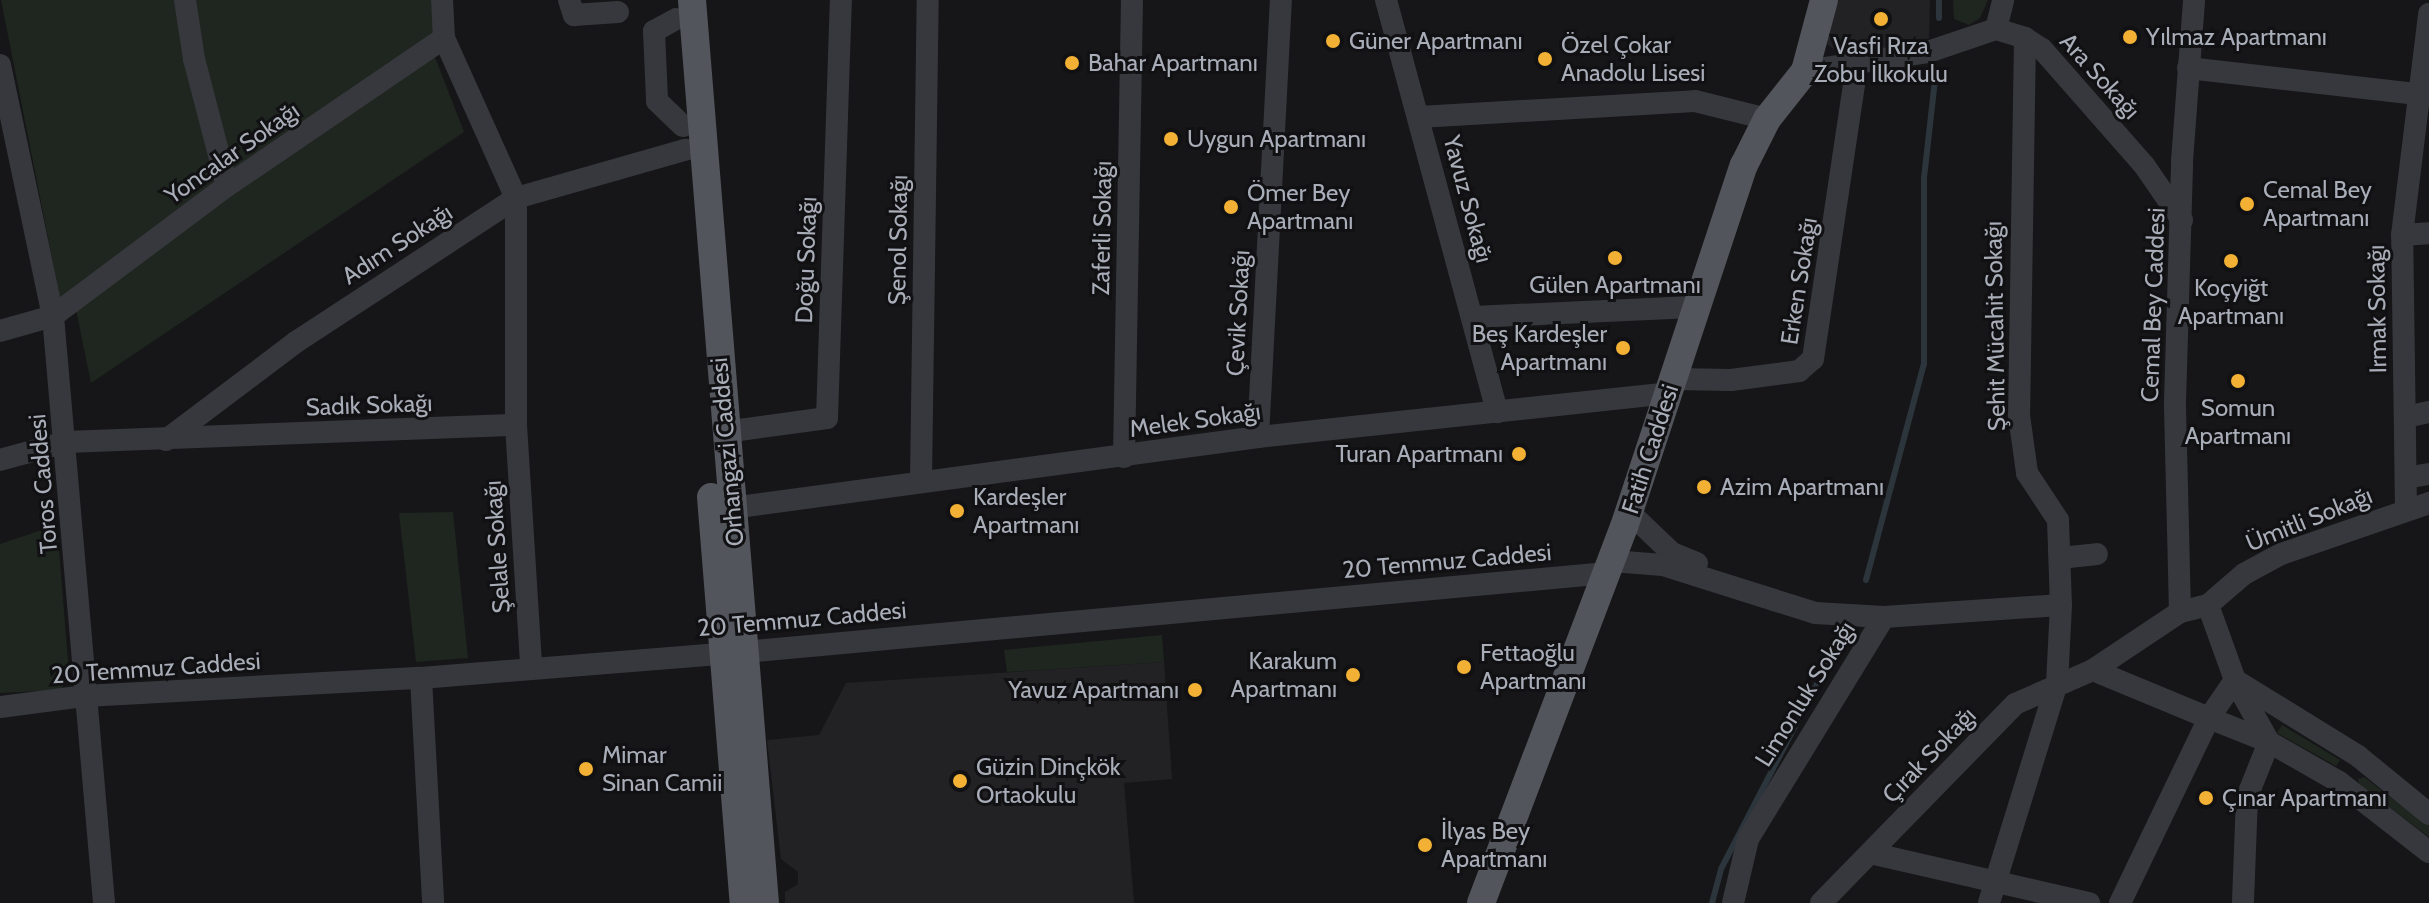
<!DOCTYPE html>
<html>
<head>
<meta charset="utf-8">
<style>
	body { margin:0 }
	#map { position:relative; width:2429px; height:903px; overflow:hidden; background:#161618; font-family:Cabin,sans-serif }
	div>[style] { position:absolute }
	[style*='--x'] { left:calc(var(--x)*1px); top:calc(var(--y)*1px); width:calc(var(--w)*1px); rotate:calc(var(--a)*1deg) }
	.built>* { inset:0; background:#222225 }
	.green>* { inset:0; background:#1e261f }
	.stream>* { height:6px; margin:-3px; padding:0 3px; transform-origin:3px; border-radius:3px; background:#2c353c }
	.minor>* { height:22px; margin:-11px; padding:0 11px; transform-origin:11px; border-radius:11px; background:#37383d }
	.major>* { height:28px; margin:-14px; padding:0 14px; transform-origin:14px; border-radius:14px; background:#53555c }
	.dots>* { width:22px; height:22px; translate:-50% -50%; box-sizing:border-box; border:4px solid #111113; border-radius:50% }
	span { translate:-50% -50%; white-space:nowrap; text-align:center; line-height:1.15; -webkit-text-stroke:6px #111113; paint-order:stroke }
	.poi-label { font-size:24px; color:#a8adb8 }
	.left { translate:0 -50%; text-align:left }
	.right { translate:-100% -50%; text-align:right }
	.street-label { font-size:24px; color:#a8adb8 }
</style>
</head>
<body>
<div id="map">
	<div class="built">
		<div style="clip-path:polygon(1836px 0,1930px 0,1929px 38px,1885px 54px,1847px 59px,1827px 44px)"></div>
		<div style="clip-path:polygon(1164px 662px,1172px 779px,1124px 783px,1134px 903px,785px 903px,785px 892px,798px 884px,798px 872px,781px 859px,767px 740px,819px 735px,846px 683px)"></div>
	</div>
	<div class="green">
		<div style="clip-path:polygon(1px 0,431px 0,434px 34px,60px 298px)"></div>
		<div style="clip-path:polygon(1953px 0,1988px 0,1980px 18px,1969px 25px,1954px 19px)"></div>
		<div style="clip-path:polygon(433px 52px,464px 132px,91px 383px,75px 305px)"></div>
		<div style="clip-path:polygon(453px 512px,468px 658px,416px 662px,399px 513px)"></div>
		<div style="clip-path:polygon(57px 525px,69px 673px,61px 690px,0 693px,0 544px)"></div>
		<div style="clip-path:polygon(1162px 635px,1164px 662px,1007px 672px,1004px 650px)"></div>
		<div style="clip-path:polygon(2282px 725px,2340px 760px,2336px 766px,2277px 733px)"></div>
		<div style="clip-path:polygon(2364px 777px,2429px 826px,2429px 837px,2359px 784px,2358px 779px)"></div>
	</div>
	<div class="stream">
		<div style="--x:1939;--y:18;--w:18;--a:-90"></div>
		<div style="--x:1866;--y:580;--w:224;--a:-75"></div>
		<div style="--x:1924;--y:364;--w:186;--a:-90"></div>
		<div style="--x:1924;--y:178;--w:108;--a:-83.6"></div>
		<div style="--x:1712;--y:903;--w:35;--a:-75"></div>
		<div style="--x:1721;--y:869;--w:267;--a:-62.6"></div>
	</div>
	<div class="minor">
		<div style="--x:185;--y:0;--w:60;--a:81.3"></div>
		<div style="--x:194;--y:59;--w:131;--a:75.4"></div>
		<div style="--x:442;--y:0;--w:38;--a:87"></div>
		<div style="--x:444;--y:38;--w:175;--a:65.8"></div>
		<div style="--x:516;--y:198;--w:227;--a:90"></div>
		<div style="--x:516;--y:425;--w:241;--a:86.4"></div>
		<div style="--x:569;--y:0;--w:16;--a:72"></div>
		<div style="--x:574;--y:15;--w:44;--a:-3.9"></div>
		<div style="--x:1386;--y:0;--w:427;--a:74.9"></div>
		<div style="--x:676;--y:19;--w:25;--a:151"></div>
		<div style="--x:654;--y:31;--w:70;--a:87.5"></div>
		<div style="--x:657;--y:101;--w:36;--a:44"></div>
		<div style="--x:1996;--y:29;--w:30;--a:-76"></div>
		<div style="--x:2025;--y:38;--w:377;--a:90.9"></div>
		<div style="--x:2019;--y:415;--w:59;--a:82.1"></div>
		<div style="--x:2027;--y:473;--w:56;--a:56.6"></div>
		<div style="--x:2058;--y:520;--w:85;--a:88"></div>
		<div style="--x:0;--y:65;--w:257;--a:78.1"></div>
		<div style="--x:53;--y:316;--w:589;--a:85.03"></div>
		<div style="--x:2188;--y:68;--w:229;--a:6.5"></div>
		<div style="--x:1805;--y:71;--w:124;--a:-8.8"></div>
		<div style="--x:1928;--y:52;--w:72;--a:-18.7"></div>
		<div style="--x:1996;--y:29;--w:30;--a:17"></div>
		<div style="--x:2025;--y:38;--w:20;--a:33"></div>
		<div style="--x:2042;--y:49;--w:154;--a:48.7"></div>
		<div style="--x:2144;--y:165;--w:67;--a:55.4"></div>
		<div style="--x:1419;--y:117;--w:276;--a:-3.3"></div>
		<div style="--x:1695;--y:101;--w:74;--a:14"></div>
		<div style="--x:2402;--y:235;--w:27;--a:-4"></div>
		<div style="--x:1473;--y:317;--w:220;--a:-2.6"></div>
		<div style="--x:0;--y:331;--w:55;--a:-15.8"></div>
		<div style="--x:53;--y:316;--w:217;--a:-36.8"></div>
		<div style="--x:227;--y:186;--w:263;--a:-34.3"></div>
		<div style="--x:1673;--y:379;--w:58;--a:1"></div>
		<div style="--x:1731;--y:380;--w:69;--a:-7.5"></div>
		<div style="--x:1799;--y:371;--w:18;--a:-41"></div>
		<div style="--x:1813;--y:359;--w:296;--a:-81.5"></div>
		<div style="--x:2415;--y:415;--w:14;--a:-12"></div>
		<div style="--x:725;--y:432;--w:103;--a:-7.8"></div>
		<div style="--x:827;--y:418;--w:418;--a:-88.1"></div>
		<div style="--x:1258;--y:437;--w:438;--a:-87"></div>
		<div style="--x:166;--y:440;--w:163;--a:-37"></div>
		<div style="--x:296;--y:342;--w:263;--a:-33.2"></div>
		<div style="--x:516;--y:198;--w:176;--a:-15.9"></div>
		<div style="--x:1124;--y:457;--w:457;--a:-89"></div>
		<div style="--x:0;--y:460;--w:68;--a:-15.3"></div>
		<div style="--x:66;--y:442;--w:450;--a:-2.2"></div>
		<div style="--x:2406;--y:478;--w:23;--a:-10"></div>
		<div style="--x:921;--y:480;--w:480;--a:-89.2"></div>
		<div style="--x:731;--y:508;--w:532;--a:-7.67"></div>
		<div style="--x:1258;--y:437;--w:413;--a:-6.1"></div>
		<div style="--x:2406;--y:509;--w:274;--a:-90.8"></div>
		<div style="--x:2402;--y:235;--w:223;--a:-83"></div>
		<div style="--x:1629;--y:512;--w:59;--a:43.6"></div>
		<div style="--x:1672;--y:553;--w:27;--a:22"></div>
		<div style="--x:2060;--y:558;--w:37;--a:-6"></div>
		<div style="--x:1612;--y:561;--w:51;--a:4.5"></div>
		<div style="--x:1663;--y:565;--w:159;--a:17.5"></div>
		<div style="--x:1815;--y:613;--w:69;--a:3.3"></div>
		<div style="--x:2180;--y:612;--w:210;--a:-91.4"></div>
		<div style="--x:2175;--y:402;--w:241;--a:-88.3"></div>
		<div style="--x:2182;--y:161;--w:161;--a:-85.7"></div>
		<div style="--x:2093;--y:670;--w:126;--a:22.5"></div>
		<div style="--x:2209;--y:718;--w:46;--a:-55.6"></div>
		<div style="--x:2235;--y:680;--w:80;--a:-109.8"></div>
		<div style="--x:421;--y:678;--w:225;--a:86.9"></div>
		<div style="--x:2235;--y:680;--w:145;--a:31.7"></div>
		<div style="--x:2358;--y:756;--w:92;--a:39.2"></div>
		<div style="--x:2235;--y:681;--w:70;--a:60.9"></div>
		<div style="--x:2269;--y:742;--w:59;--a:111.8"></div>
		<div style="--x:2247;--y:797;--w:106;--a:92.2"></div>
		<div style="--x:0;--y:707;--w:86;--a:-7.4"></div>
		<div style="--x:85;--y:696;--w:336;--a:-3.1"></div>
		<div style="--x:421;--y:678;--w:324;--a:-4.6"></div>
		<div style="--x:744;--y:652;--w:867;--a:-5.23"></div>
		<div style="--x:1870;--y:853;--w:225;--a:12.9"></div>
		<div style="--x:1733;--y:903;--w:66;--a:-76.8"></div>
		<div style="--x:1748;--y:839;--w:260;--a:-58.5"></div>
		<div style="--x:1884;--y:617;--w:177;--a:-3.9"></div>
		<div style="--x:2061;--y:605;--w:78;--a:92.9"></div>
		<div style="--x:2057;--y:683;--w:230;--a:107.2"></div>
		<div style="--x:1821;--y:903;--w:278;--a:-45.7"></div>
		<div style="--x:2015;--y:704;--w:85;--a:-23.6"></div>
		<div style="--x:2093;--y:670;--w:105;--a:-33.7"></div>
		<div style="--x:2180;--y:612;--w:29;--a:-14"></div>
		<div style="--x:2208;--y:605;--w:48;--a:-40.7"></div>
		<div style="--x:2244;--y:574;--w:42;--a:-28.4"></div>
		<div style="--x:2281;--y:554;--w:157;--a:-19"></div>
		<div style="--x:2120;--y:903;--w:205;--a:-64.3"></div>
		<div style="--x:2209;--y:718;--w:65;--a:21.8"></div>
		<div style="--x:2269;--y:742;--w:81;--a:29.7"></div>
		<div style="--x:2339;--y:782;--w:114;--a:37.9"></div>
	</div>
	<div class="major">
		<div style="--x:692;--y:0;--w:906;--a:85.38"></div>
		<div style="--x:711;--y:497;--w:407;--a:85.4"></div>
		<div style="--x:1481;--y:903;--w:402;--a:-69.2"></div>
		<div style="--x:1624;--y:527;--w:381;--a:-71.7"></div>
		<div style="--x:1744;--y:165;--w:51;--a:-63.4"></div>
		<div style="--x:1767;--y:119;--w:61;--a:-51.6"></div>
		<div style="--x:1805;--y:71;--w:73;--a:-75"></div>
	</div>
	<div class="dots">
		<div style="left:1881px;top:19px;background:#f2b134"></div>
		<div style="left:2130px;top:37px;background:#f2b134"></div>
		<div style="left:1333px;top:41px;background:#f2b134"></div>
		<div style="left:1545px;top:59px;background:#f2b134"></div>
		<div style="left:1072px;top:63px;background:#f2b134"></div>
		<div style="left:1171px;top:139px;background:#f2b134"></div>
		<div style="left:2247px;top:204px;background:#f2b134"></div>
		<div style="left:1231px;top:207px;background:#f2b134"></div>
		<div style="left:1615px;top:258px;background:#f2b134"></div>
		<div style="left:2231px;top:261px;background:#f2b134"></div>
		<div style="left:1623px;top:348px;background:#f2b134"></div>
		<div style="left:2238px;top:381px;background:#f2b134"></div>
		<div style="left:1519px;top:454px;background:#f2b134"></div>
		<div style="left:1704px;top:487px;background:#f2b134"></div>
		<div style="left:957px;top:511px;background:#f2b134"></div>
		<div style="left:1464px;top:667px;background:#f2b134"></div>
		<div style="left:1353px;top:675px;background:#f2b134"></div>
		<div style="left:1195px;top:690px;background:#f2b134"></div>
		<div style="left:586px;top:769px;background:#f2b134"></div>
		<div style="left:960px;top:781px;background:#f2b134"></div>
		<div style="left:2206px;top:798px;background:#f2b134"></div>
		<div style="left:1425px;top:845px;background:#f2b134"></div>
	</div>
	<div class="poi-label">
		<span class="left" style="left:2146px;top:37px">Yılmaz Apartmanı</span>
		<span class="left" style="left:1349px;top:41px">Güner Apartmanı</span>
		<span class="left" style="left:1561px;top:59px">Özel Çokar<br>Anadolu Lisesi</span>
		<span style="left:1881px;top:60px">Vasfi Rıza<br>Zobu İlkokulu</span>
		<span class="left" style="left:1088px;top:63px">Bahar Apartmanı</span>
		<span class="left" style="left:1187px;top:139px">Uygun Apartmanı</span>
		<span class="left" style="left:2263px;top:204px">Cemal Bey<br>Apartmanı</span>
		<span class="left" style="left:1247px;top:207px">Ömer Bey<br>Apartmanı</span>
		<span style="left:1615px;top:285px">Gülen Apartmanı</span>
		<span style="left:2231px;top:302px">Koçyiğt<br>Apartmanı</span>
		<span class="right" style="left:1607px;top:348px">Beş Kardeşler<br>Apartmanı</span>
		<span style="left:2238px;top:422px">Somun<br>Apartmanı</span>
		<span class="right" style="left:1503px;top:454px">Turan Apartmanı</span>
		<span class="left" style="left:1720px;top:487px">Azim Apartmanı</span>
		<span class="left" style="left:973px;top:511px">Kardeşler<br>Apartmanı</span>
		<span class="left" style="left:1480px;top:667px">Fettaoğlu<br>Apartmanı</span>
		<span class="right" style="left:1337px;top:675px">Karakum<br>Apartmanı</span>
		<span class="right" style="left:1179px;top:690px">Yavuz Apartmanı</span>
		<span class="left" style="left:602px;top:769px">Mimar<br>Sinan Camii</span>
		<span class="left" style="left:976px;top:781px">Güzin Dinçkök<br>Ortaokulu</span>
		<span class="left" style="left:2222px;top:798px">Çınar Apartmanı</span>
		<span class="left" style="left:1441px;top:845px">İlyas Bey<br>Apartmanı</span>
	</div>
	<div class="street-label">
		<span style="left:2100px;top:76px;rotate:48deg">Ara Sokağı</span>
		<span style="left:232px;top:153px;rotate:-35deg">Yoncalar Sokağı</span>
		<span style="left:1468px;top:199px;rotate:75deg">Yavuz Sokağı</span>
		<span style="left:1102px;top:228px;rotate:-89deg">Zaferli Sokağı</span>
		<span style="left:898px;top:240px;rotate:-89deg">Şenol Sokağı</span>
		<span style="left:397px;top:244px;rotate:-33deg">Adım Sokağı</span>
		<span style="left:806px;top:260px;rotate:-88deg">Doğu Sokağı</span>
		<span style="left:1799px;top:281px;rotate:-81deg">Erken Sokağı</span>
		<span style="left:2153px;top:305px;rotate:-88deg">Cemal Bey Caddesi</span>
		<span style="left:2377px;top:309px;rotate:-91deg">Irmak Sokağı</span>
		<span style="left:1238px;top:313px;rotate:-87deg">Çevik Sokağı</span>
		<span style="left:1995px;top:326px;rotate:-91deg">Şehit Mücahit Sokağı</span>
		<span style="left:369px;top:405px;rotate:-2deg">Sadık Sokağı</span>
		<span style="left:1195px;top:420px;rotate:-8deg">Melek Sokağı</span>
		<span style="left:1650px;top:449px;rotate:-72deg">Fatih Caddesi</span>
		<span style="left:727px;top:452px;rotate:-95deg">Orhangazi Caddesi</span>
		<span style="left:43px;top:484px;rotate:-95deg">Toros Caddesi</span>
		<span style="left:2309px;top:519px;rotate:-22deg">Ümitli Sokağı</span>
		<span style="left:497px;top:547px;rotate:-94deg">Şelale Sokağı</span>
		<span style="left:1447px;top:561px;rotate:-5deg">20 Temmuz Caddesi</span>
		<span style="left:802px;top:619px;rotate:-5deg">20 Temmuz Caddesi</span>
		<span style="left:156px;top:668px;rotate:-4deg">20 Temmuz Caddesi</span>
		<span style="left:1805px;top:694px;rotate:-58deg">Limonluk Sokağı</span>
		<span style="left:1929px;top:755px;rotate:-46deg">Çırak Sokağı</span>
	</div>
</div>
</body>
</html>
